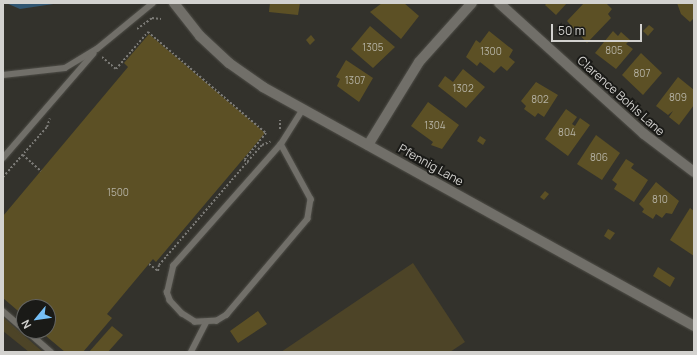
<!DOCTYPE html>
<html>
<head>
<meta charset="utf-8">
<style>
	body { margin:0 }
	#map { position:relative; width:697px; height:355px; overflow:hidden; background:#33322c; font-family:Manrope,sans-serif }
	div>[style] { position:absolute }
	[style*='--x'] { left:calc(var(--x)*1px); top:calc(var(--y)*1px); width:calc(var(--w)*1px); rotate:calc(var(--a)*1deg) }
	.green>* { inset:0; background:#4d4427 }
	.water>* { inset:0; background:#315672 }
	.building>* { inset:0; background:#5c5025 }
	.path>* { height:2px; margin-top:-1px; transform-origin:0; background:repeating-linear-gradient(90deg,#7b7a76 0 2px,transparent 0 4px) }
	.roads { filter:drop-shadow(0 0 1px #4f4e48) drop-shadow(0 0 1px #4f4e48) }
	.lane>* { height:5.5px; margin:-2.75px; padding:0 2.75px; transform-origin:2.75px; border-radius:2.75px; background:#716f69 }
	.street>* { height:10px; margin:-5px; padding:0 5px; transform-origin:5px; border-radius:5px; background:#716f69 }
	.secondary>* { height:10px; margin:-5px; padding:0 5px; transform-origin:5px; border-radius:5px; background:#716f69 }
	span { translate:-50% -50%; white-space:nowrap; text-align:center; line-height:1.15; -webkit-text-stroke:4px #1a1a17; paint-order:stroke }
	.number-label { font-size:10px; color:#b5b2a4 }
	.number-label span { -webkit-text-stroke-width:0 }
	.street-label { font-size:12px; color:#d3d2cf }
	.frame { position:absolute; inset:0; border:4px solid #d3d2cf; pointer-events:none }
	.north { position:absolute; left:16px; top:299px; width:40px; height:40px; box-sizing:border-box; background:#1a1a17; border:1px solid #646461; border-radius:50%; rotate:241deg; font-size:11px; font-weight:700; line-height:16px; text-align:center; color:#d3d2cf }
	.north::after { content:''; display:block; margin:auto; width:14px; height:18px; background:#76c0f7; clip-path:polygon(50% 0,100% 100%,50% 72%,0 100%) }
	.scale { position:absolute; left:551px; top:24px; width:91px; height:18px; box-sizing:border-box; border:2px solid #d3d2cf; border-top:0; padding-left:5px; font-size:12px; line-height:14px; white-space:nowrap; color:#d3d2cf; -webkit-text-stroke:3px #1a1a17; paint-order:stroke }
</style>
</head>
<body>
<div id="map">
	<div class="green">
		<div style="clip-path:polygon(413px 263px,465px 342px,450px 352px,281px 352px)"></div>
		<div style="clip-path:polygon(3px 317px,43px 352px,29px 352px,3px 331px)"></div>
	</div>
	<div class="water">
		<div style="clip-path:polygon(6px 3px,60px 3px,20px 9px)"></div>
	</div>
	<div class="building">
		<div style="clip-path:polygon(270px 3px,300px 3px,298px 15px,269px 12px)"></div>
		<div style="clip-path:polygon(382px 3px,404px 3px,419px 16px,401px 39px,370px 12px)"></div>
		<div style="clip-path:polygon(547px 3px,567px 3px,556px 15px,545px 5px)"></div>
		<div style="clip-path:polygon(584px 3px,606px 3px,612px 9px,608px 14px,611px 18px,587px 43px,567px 21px)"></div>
		<div style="clip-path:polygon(677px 3px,694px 3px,694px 18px,690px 22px,681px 14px)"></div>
		<div style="clip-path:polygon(649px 25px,654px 29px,648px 36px,643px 31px)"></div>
		<div style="clip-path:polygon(370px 26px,395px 47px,373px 68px,351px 49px)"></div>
		<div style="clip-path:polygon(489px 31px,513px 50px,509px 57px,515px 62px,507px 71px,501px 66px,494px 73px,480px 62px,477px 66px,466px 57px,476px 40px,480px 43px)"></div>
		<div style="clip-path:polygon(613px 31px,618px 36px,621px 32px,630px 40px,626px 44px,633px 49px,616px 69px,595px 53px)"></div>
		<div style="clip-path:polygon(149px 34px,265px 133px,156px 262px,153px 259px,107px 314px,112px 318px,83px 352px,65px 352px,40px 331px,48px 331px,48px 307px,24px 307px,24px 316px,3px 298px,3px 216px,128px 67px,124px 63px)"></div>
		<div style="clip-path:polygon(311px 35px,315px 40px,310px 45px,306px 40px)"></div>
		<div style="clip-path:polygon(641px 53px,662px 73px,643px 95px,622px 75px)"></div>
		<div style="clip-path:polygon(346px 60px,373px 78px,359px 102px,337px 86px,340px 79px,336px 77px)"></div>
		<div style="clip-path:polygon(463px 69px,485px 87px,466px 108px,438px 86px,445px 76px,453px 82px)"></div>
		<div style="clip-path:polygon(678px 77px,694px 90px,694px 105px,679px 125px,669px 117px,673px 111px,668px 115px,656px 106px)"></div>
		<div style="clip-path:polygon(536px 82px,558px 95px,544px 117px,538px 113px,535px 117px,524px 109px,526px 106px,521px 101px)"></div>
		<div style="clip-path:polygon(428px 102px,459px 125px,442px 149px,431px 145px,433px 142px,411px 126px)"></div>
		<div style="clip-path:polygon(566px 109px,577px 117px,572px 124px,575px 126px,580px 118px,590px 125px,568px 156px,545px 139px)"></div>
		<div style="clip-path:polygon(596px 135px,620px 153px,602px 180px,577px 164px)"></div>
		<div style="clip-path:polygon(480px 136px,486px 140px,483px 145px,477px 141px)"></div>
		<div style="clip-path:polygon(626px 159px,634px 164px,631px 168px,648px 180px,634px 202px,614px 189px,617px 184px,612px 180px)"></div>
		<div style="clip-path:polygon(656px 182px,679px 201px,672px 214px,666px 213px,662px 218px,656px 214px,653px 219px,642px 212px,644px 209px,639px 204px)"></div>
		<div style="clip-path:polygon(545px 191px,549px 194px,544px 200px,540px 197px)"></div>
		<div style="clip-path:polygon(690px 208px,694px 211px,694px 256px,670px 240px)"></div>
		<div style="clip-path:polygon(608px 229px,615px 233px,610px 240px,604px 236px)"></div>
		<div style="clip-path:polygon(658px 267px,675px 278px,670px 287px,653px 276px)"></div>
		<div style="clip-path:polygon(258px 311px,267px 324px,238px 343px,230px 331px)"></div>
		<div style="clip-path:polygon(112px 326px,123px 335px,108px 352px,89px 352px)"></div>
	</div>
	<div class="path">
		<div style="--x:137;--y:29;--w:19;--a:-36"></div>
		<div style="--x:152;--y:18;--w:9;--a:6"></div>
		<div style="--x:102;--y:57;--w:18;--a:41"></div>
		<div style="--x:116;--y:69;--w:49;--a:-49.1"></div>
		<div style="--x:148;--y:32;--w:155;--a:40.6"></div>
		<div style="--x:266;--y:133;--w:35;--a:129"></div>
		<div style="--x:244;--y:160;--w:5;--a:37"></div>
		<div style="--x:280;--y:129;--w:9;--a:-90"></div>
		<div style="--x:23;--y:155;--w:24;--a:42"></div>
		<div style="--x:3;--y:177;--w:67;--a:-48.7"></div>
		<div style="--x:47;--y:127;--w:9;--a:-72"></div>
		<div style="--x:149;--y:264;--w:11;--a:38"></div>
		<div style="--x:158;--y:271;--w:6;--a:-81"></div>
		<div style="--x:159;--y:265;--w:158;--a:-49.4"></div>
		<div style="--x:262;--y:145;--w:9;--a:-21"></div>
	</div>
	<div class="roads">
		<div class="lane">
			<div style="--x:3;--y:75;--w:62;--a:-6.4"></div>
			<div style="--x:65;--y:68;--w:37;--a:-31"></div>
			<div style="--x:97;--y:49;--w:72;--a:-39.4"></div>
			<div style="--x:281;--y:144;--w:63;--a:61.4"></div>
			<div style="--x:311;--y:199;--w:20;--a:99"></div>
			<div style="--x:308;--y:219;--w:126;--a:130.2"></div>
			<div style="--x:227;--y:315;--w:12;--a:149"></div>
			<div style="--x:217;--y:321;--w:22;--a:177"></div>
			<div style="--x:195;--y:322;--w:15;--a:-148"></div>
			<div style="--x:182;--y:314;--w:18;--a:-133"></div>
			<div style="--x:170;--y:301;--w:9;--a:-111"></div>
			<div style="--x:167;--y:293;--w:28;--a:-77"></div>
			<div style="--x:173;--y:266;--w:163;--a:-48.5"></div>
			<div style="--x:281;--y:144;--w:41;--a:-57.8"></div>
			<div style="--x:3;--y:158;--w:138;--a:-49.1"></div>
			<div style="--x:3;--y:311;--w:28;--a:41"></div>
			<div style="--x:27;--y:331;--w:32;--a:41"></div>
			<div style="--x:191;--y:352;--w:33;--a:-63"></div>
		</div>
		<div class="street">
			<div style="--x:499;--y:3;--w:195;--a:42.1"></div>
			<div style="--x:644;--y:134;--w:63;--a:37.2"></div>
			<div style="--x:368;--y:145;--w:97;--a:-58.4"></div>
			<div style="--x:419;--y:62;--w:79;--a:-48.1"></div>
		</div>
		<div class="secondary">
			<div style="--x:174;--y:3;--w:42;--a:51.8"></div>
			<div style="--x:200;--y:36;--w:40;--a:43"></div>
			<div style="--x:229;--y:63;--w:42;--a:35.2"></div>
			<div style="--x:263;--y:87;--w:493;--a:29"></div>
		</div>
	</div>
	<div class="number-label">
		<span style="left:373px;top:48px">1305</span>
		<span style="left:614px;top:51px">805</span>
		<span style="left:491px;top:52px">1300</span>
		<span style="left:642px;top:74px">807</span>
		<span style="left:355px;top:81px">1307</span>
		<span style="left:463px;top:89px">1302</span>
		<span style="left:678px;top:98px">809</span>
		<span style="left:540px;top:100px">802</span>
		<span style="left:435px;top:126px">1304</span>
		<span style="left:567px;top:133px">804</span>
		<span style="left:599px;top:158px">806</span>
		<span style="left:118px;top:193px">1500</span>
		<span style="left:660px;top:200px">810</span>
	</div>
	<div class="street-label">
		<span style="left:621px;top:96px;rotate:42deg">Clarence Bohls Lane</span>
		<span style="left:431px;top:165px;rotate:29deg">Pfennig Lane</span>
	</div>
	<div class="frame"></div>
	<div class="north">N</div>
	<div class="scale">50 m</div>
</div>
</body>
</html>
